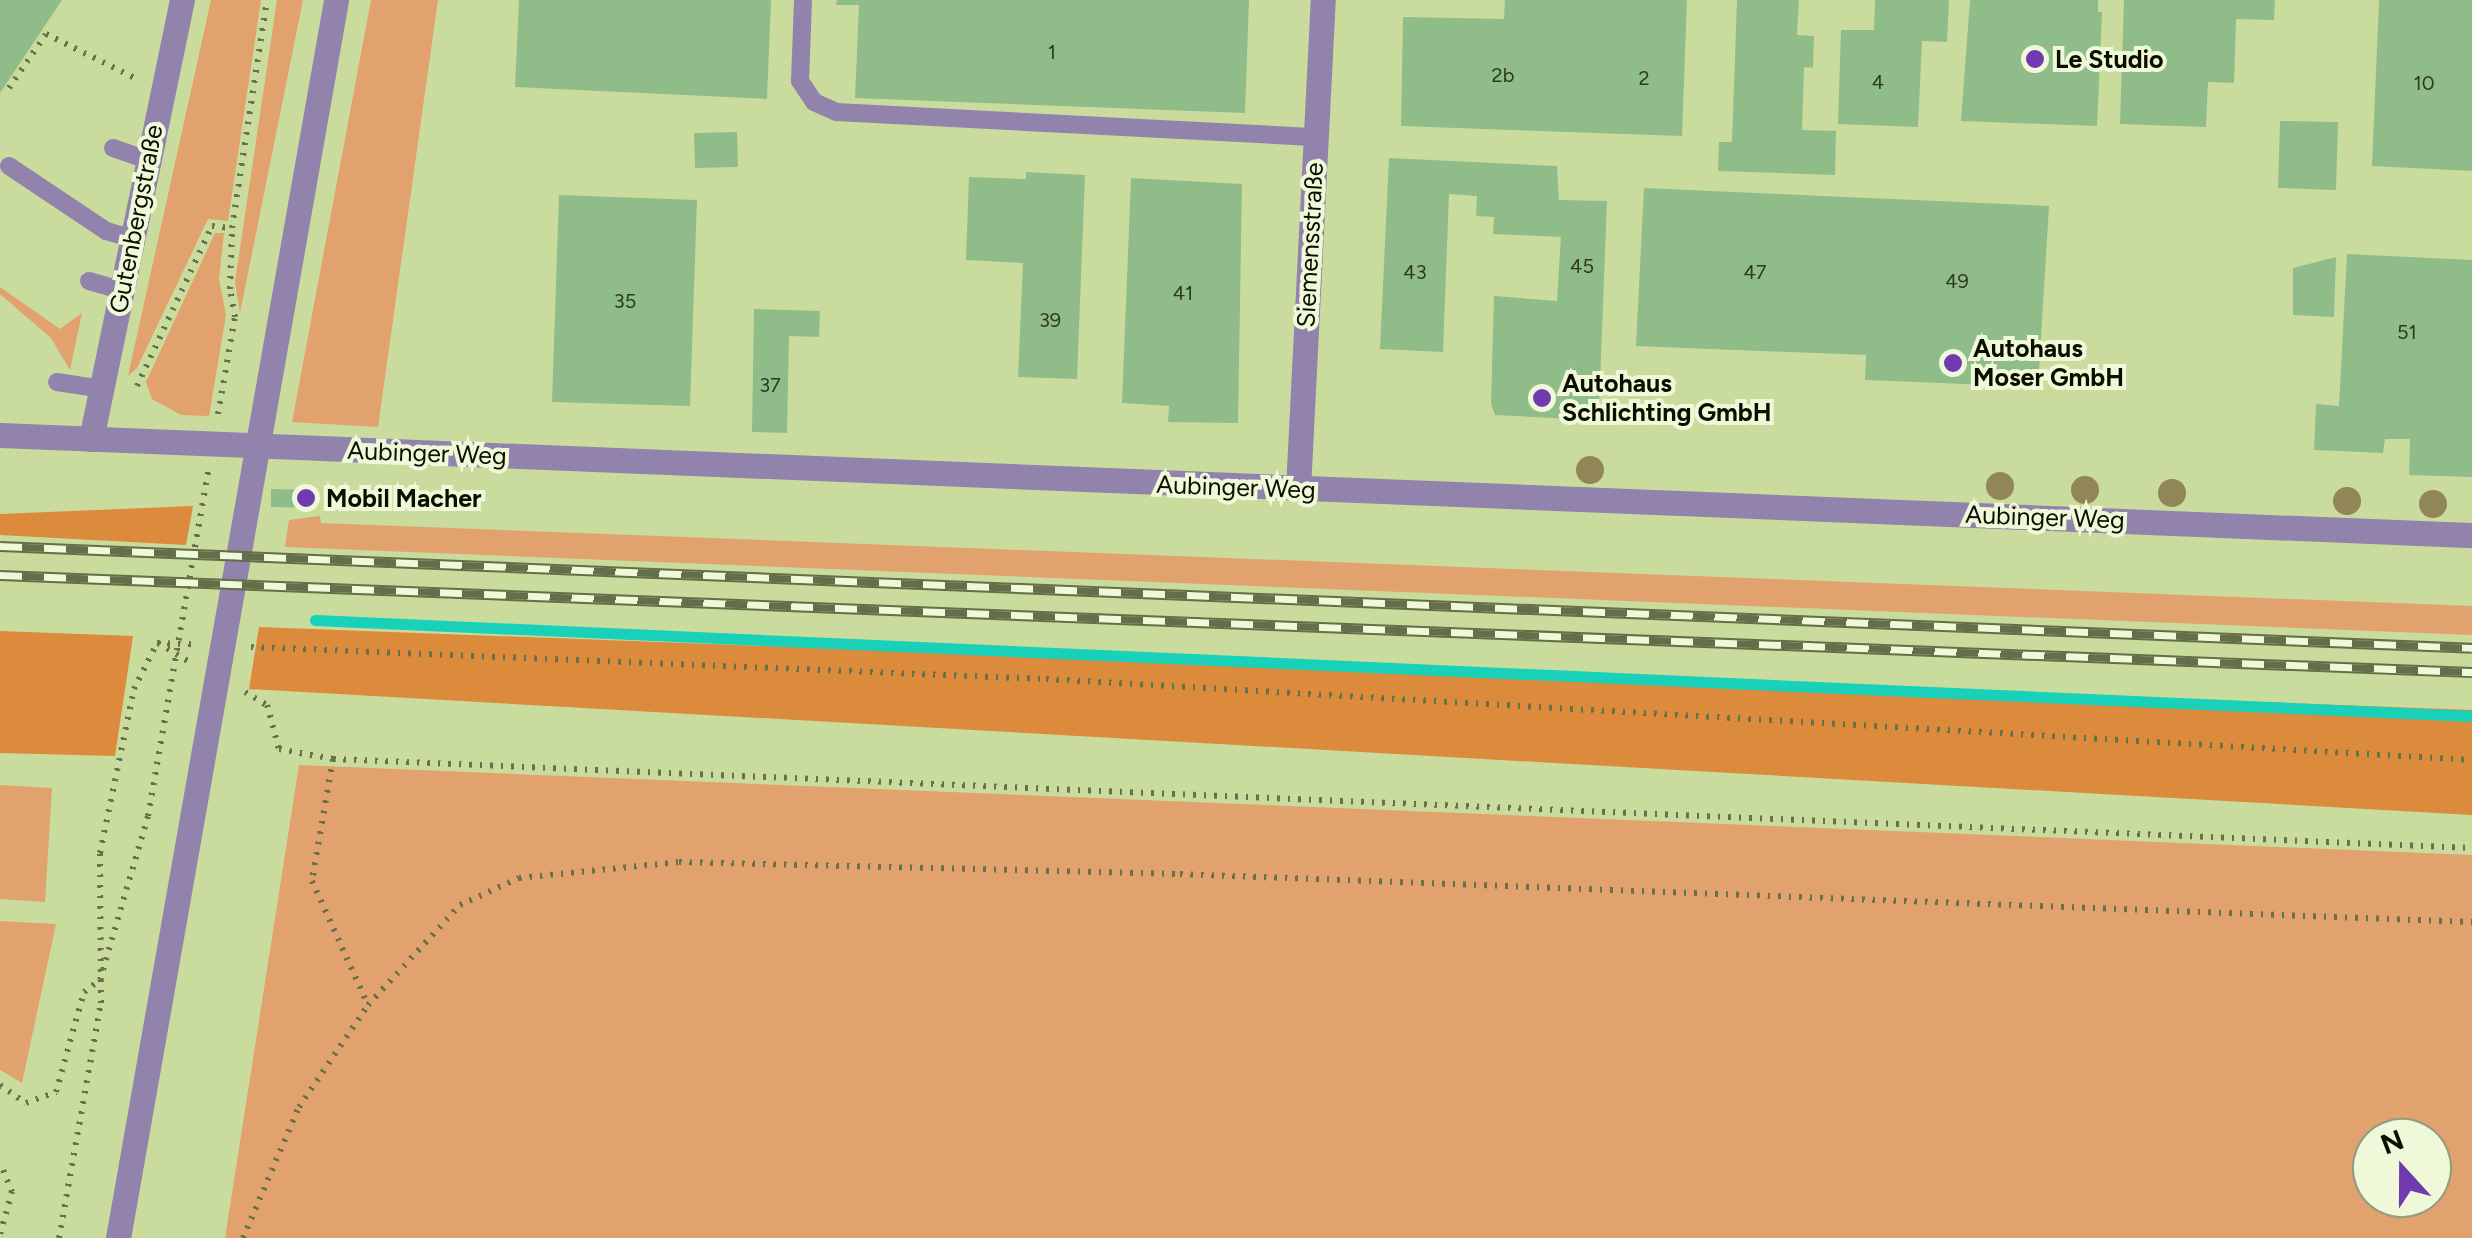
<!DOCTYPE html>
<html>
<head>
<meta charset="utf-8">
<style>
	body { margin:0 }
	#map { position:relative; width:2472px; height:1238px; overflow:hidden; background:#cadc9d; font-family:Figtree,sans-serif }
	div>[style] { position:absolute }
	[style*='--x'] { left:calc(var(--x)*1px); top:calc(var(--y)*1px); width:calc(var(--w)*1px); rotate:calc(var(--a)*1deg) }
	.green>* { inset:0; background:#e1a26d }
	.forest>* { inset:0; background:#dc8a3b }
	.stream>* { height:11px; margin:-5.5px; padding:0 5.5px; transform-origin:5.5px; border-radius:5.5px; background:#19d0b9 }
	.building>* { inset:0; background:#90bc89 }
	.path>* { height:6px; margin-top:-3px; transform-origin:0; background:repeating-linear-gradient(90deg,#67724c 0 2.5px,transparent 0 10.5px) }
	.service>* { height:18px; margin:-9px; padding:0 9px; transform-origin:9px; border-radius:9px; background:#9183ab }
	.minor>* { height:25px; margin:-12.5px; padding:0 12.5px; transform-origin:12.5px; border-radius:12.5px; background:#9183ab }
	.tertiary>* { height:25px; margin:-12.5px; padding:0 12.5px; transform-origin:12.5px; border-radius:12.5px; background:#9183ab }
	.rail>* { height:11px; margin-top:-5.5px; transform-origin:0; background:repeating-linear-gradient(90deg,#eff9d9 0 22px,#646f49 0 44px); box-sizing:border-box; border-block:2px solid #646f49 }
	.trees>* { width:28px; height:28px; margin:-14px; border-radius:50%; background:#908658 }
	.dots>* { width:28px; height:28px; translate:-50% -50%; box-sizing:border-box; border:5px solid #eff9d9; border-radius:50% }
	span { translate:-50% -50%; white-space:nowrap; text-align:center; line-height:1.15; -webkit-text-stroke:8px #eff9d9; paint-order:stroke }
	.number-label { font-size:20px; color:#2c3a22 }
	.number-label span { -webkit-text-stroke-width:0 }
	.poi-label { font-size:25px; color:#0a0f00; font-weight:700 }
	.left { translate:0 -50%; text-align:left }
	.street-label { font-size:25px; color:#0a0f00 }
	.north { position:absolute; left:2352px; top:1118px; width:100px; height:100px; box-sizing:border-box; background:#eff9d9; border:2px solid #939b82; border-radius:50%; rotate:339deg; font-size:28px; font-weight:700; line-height:40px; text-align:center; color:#0a0f00 }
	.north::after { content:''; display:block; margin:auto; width:35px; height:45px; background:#713ab0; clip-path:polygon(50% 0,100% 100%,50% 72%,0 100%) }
</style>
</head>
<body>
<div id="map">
	<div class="green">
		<div style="clip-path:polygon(211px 0,261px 0,228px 221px,208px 219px,137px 368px,128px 376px)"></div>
		<div style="clip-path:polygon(277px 0,303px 0,240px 313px,235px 282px)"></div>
		<div style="clip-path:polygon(371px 0,438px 0,378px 427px,292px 422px)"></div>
		<div style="clip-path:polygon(215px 233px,224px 233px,219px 279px,226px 315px,209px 416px,181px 415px,152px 399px,146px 382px)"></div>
		<div style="clip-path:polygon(0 287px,60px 329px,82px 313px,70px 370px,51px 338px,0 294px)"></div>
		<div style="clip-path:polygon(320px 516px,321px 523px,2472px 606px,2472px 635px,285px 547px,289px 520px)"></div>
		<div style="clip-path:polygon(evenodd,299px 765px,2472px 855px,2472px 1238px,225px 1238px,299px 765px,2372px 1138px,2432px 1138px,2432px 1198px,2372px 1198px,2372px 1138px)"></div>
		<div style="clip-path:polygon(0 785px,52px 788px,45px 902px,0 899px)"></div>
		<div style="clip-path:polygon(0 921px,56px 924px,22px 1083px,0 1070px)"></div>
	</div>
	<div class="forest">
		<div style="clip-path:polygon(193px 506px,186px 545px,0 535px,0 514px)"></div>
		<div style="clip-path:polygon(259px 627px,2472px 710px,2472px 815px,249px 689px)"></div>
		<div style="clip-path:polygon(0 631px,133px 636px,115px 756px,0 753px)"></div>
	</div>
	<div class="stream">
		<div style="--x:315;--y:620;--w:2159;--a:2.55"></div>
	</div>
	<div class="building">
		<div style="clip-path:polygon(0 0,62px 0,0 93px)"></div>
		<div style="clip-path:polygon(519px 0,771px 0,767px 99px,515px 87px)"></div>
		<div style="clip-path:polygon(837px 0,1249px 0,1245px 113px,855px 98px,859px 5px,836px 5px)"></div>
		<div style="clip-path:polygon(1505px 0,1687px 0,1682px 136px,1401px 126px,1403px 17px,1504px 19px)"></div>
		<div style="clip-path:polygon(1737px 0,1799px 0,1797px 35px,1814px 36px,1813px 68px,1804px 67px,1802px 130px,1836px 131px,1835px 175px,1718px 171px,1719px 142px,1732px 142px)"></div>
		<div style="clip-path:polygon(1875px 0,1949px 0,1947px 42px,1922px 41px,1918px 127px,1838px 124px,1841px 30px,1874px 30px)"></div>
		<div style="clip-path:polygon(1970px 0,2098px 0,2098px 12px,2102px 12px,2097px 126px,1961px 121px)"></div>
		<div style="clip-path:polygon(2124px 0,2275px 0,2274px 20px,2236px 19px,2234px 83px,2208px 82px,2206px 127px,2120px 124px)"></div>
		<div style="clip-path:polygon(2379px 0,2472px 0,2472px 171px,2372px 166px)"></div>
		<div style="clip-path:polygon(2280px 121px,2338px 122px,2336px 190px,2278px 188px)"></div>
		<div style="clip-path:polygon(737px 132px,738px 167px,695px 168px,694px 133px)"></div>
		<div style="clip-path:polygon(1389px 158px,1557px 166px,1559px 200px,1607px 201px,1599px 408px,1592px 420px,1495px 415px,1491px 403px,1494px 296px,1557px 301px,1561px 237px,1493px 234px,1494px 217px,1476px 216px,1477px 196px,1449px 194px,1443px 352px,1380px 349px)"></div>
		<div style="clip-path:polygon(1026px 172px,1085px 175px,1077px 379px,1018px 377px,1023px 263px,966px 260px,969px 177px,1026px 179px)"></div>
		<div style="clip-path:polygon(1131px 178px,1242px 184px,1238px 423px,1168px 422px,1169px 406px,1122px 403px)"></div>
		<div style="clip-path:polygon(1644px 188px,2049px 206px,2038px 387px,1865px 380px,1866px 355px,1636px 346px)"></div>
		<div style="clip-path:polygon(559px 195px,697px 200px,690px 406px,552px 402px)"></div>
		<div style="clip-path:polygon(2347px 254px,2472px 260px,2472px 477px,2409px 475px,2410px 439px,2385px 439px,2383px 453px,2314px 450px,2316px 404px,2339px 406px)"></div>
		<div style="clip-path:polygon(2336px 257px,2334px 317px,2293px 315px,2293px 268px)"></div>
		<div style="clip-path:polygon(754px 309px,820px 311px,819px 337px,789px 336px,787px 433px,752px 432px)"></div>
		<div style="clip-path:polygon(271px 489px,312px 490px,312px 508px,271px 507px)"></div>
	</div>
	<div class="path">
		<div style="--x:9;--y:88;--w:65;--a:-55.6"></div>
		<div style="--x:46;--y:34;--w:99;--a:26.3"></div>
		<div style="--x:137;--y:386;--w:177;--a:-64.9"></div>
		<div style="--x:212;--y:226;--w:20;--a:6"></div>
		<div style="--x:218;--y:414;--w:98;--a:-80.1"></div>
		<div style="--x:235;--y:317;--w:28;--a:-100"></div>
		<div style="--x:230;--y:289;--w:61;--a:-88.1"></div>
		<div style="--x:232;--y:228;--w:231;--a:-81.3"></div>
		<div style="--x:158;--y:643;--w:37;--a:31"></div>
		<div style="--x:251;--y:647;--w:796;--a:2.31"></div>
		<div style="--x:1046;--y:679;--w:1428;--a:3.25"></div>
		<div style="--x:245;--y:692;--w:26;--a:31"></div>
		<div style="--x:267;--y:705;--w:46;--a:74.7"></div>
		<div style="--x:279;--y:749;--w:55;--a:10.5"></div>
		<div style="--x:333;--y:759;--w:2141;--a:2.38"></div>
		<div style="--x:333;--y:759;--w:124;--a:99.8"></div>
		<div style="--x:312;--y:881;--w:136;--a:65.7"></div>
		<div style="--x:0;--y:1085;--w:32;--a:35"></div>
		<div style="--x:26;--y:1103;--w:32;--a:-20"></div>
		<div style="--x:56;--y:1092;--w:104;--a:-74.4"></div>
		<div style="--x:84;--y:992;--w:20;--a:-37"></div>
		<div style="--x:100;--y:980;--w:171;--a:-73.7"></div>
		<div style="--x:148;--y:816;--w:350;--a:-80.1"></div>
		<div style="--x:0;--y:1234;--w:44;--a:-74.1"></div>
		<div style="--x:12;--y:1192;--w:29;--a:-112"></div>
		<div style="--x:59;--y:1238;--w:239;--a:-79.9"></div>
		<div style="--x:101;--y:1003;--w:150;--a:-90.4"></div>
		<div style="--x:100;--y:853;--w:167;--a:-78.3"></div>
		<div style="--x:134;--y:689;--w:51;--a:-63.4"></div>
		<div style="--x:157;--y:643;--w:37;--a:2"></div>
		<div style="--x:243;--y:1238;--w:142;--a:-66.9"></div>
		<div style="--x:299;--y:1107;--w:123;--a:-55.9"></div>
		<div style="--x:368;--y:1005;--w:136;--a:-47.4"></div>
		<div style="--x:460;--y:905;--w:65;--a:-24.6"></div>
		<div style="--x:519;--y:878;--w:161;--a:-5.7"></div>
		<div style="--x:679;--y:862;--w:501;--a:1.37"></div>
		<div style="--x:1180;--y:874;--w:1293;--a:2.13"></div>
	</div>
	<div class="service">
		<div style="--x:803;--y:0;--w:81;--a:92.1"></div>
		<div style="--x:800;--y:81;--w:25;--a:56"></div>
		<div style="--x:814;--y:102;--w:24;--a:24"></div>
		<div style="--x:836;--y:112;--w:481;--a:3"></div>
		<div style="--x:113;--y:148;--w:36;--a:19"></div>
		<div style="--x:9;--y:166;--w:117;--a:33.8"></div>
		<div style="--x:106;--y:231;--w:26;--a:16"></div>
		<div style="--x:89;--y:281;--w:33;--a:16"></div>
		<div style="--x:57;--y:382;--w:47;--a:8.7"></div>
	</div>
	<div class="minor">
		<div style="--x:0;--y:435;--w:2474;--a:2.32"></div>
		<div style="--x:91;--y:439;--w:448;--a:-78.3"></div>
		<div style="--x:1298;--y:489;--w:490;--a:-87.1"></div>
	</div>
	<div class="tertiary">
		<div style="--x:118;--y:1238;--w:1257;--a:-80.01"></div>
	</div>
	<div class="rail">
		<div style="--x:0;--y:546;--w:2474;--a:2.36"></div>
		<div style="--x:0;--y:575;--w:2474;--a:2.25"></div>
	</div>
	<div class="trees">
		<div style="left:1590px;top:470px"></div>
		<div style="left:2000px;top:486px"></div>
		<div style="left:2085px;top:490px"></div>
		<div style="left:2172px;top:493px"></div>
		<div style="left:2347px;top:501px"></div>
		<div style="left:2433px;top:504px"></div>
	</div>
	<div class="dots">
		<div style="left:2035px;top:59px;background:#713ab0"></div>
		<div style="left:1953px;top:363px;background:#713ab0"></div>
		<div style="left:1542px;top:398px;background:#713ab0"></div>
		<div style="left:306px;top:498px;background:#713ab0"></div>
	</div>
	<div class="number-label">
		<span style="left:1052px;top:52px">1</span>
		<span style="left:1503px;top:75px">2b</span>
		<span style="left:1644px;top:78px">2</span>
		<span style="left:1878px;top:82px">4</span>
		<span style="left:2424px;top:83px">10</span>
		<span style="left:1582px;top:266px">45</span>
		<span style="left:1415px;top:272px">43</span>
		<span style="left:1755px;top:272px">47</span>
		<span style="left:1957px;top:281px">49</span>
		<span style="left:1183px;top:293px">41</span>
		<span style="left:625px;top:301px">35</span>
		<span style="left:1050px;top:320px">39</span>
		<span style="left:2407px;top:332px">51</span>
		<span style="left:770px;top:385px">37</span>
	</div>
	<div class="poi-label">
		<span class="left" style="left:2055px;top:59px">Le Studio</span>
		<span class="left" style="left:1973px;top:363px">Autohaus<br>Moser GmbH</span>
		<span class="left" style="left:1562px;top:398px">Autohaus<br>Schlichting GmbH</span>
		<span class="left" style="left:326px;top:498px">Mobil Macher</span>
	</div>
	<div class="street-label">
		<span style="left:136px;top:219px;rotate:-79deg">Gutenbergstraße</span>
		<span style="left:1310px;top:245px;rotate:-87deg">Siemensstraße</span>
		<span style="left:427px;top:453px;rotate:2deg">Aubinger Weg</span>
		<span style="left:1236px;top:487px;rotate:2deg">Aubinger Weg</span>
		<span style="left:2045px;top:517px;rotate:2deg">Aubinger Weg</span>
	</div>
	<div class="north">N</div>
</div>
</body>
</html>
